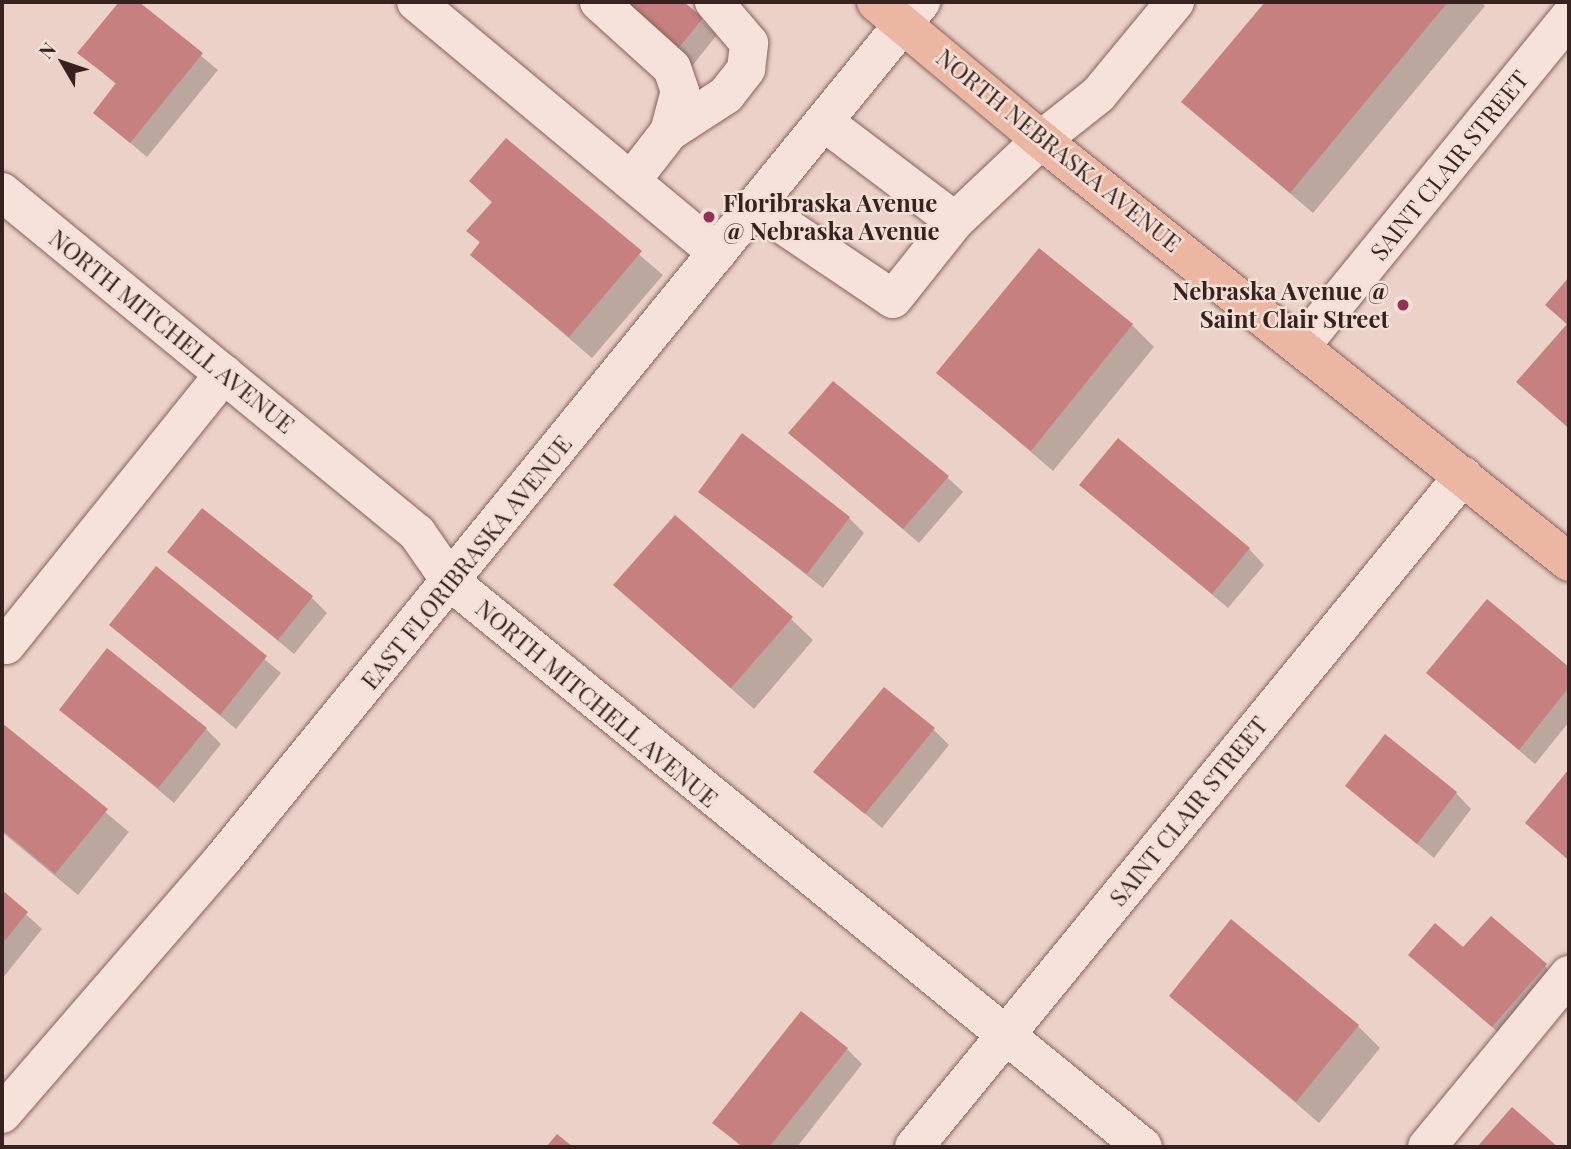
<!DOCTYPE html>
<html>
<head>
<meta charset="utf-8">
<style>
	body { margin:0 }
	#map { position:relative; width:1571px; height:1149px; overflow:hidden; background:#ebd1c7; font-family:"Playfair Display",serif }
	div>[style] { position:absolute }
	[style*='--x'] { left:calc(var(--x)*1px); top:calc(var(--y)*1px); width:calc(var(--w)*1px); rotate:calc(var(--a)*1deg) }
	.shadow>* { inset:0; background:#0003 }
	.building>* { inset:0; background:#c68080 }
	.roads { filter:drop-shadow(0 0 2px #85625e) drop-shadow(0 0 2px #85625e) }
	.minor>* { height:38px; margin:-19px; padding:0 19px; transform-origin:19px; border-radius:19px; background:#f6e2da }
	.major>* { height:38px; margin:-19px; padding:0 19px; transform-origin:19px; border-radius:19px; background:#ebb6a2 }
	.dots>* { width:19px; height:19px; translate:-50% -50%; box-sizing:border-box; border:4px solid #f3dfd6; border-radius:50% }
	span { translate:-50% -50%; white-space:nowrap; text-align:center; line-height:1.15; -webkit-text-stroke:5px #f3dfd6; paint-order:stroke }
	.street-label { font-size:24px; color:#372220 }
	.poi-label { font-size:24px; color:#372220; font-weight:700 }
	.left { translate:0 -50%; text-align:left }
	.right { translate:-100% -50%; text-align:right }
	.frame { position:absolute; inset:0; border:4px solid #372220; pointer-events:none }
	.north { position:absolute; left:28px; top:28px; width:70px; height:70px; -webkit-text-stroke:5px #f3dfd6; paint-order:stroke; rotate:309deg; font-size:19px; font-weight:700; line-height:28px; text-align:center; color:#372220 }
	.north::after { content:''; display:block; margin:auto; width:24px; height:32px; background:#372220; clip-path:polygon(50% 0,100% 100%,50% 72%,0 100%) }
</style>
</head>
<body>
<div id="map">
	<div class="shadow">
		<div style="clip-path:polygon(121px 2px,136px 2px,218px 70px,147px 157px,95px 113px,117px 85px,80px 53px)"></div>
		<div style="clip-path:polygon(616px 2px,682px 2px,717px 35px,692px 66px)"></div>
		<div style="clip-path:polygon(1267px 2px,1481px 2px,1485px 6px,1313px 213px,1183px 102px)"></div>
		<div style="clip-path:polygon(506px 141px,663px 275px,592px 358px,472px 255px,481px 244px,469px 231px,493px 203px,471px 181px)"></div>
		<div style="clip-path:polygon(1569px 280px,1569px 429px,1518px 382px,1568px 326px,1548px 305px)"></div>
		<div style="clip-path:polygon(1132px 325px,1154px 347px,1053px 471px,939px 373px)"></div>
		<div style="clip-path:polygon(790px 433px,947px 477px,963px 492px,919px 543px)"></div>
		<div style="clip-path:polygon(1082px 485px,1249px 549px,1264px 565px,1228px 608px)"></div>
		<div style="clip-path:polygon(700px 491px,849px 518px,864px 533px,823px 588px)"></div>
		<div style="clip-path:polygon(169px 552px,311px 597px,327px 613px,294px 654px)"></div>
		<div style="clip-path:polygon(156px 569px,281px 673px,236px 729px,111px 625px)"></div>
		<div style="clip-path:polygon(615px 585px,791px 619px,813px 640px,754px 709px)"></div>
		<div style="clip-path:polygon(1487px 601px,1569px 669px,1569px 722px,1535px 764px,1428px 673px)"></div>
		<div style="clip-path:polygon(62px 709px,206px 729px,221px 744px,174px 803px)"></div>
		<div style="clip-path:polygon(2px 725px,129px 832px,78px 895px,2px 832px)"></div>
		<div style="clip-path:polygon(934px 730px,949px 745px,882px 828px,816px 772px)"></div>
		<div style="clip-path:polygon(1569px 772px,1569px 861px,1527px 823px)"></div>
		<div style="clip-path:polygon(1347px 786px,1456px 793px,1471px 809px,1434px 858px)"></div>
		<div style="clip-path:polygon(2px 892px,42px 929px,2px 979px)"></div>
		<div style="clip-path:polygon(1491px 918px,1562px 981px,1508px 1041px,1410px 955px,1463px 949px)"></div>
		<div style="clip-path:polygon(1171px 996px,1358px 1026px,1380px 1048px,1319px 1123px)"></div>
		<div style="clip-path:polygon(847px 1049px,862px 1064px,797px 1147px,742px 1147px,715px 1123px)"></div>
	</div>
	<div class="building">
		<div style="clip-path:polygon(119px 2px,139px 2px,203px 53px,130px 143px,93px 113px,116px 83px,77px 53px)"></div>
		<div style="clip-path:polygon(615px 2px,684px 2px,703px 18px,676px 51px)"></div>
		<div style="clip-path:polygon(1265px 2px,1448px 2px,1290px 193px,1181px 102px)"></div>
		<div style="clip-path:polygon(506px 138px,642px 251px,569px 337px,470px 255px,480px 242px,466px 231px,492px 202px,469px 181px)"></div>
		<div style="clip-path:polygon(1039px 248px,1133px 324px,1031px 451px,936px 373px)"></div>
		<div style="clip-path:polygon(1569px 277px,1569px 428px,1516px 382px,1567px 324px,1545px 305px)"></div>
		<div style="clip-path:polygon(833px 381px,949px 476px,903px 529px,788px 433px)"></div>
		<div style="clip-path:polygon(742px 433px,850px 517px,807px 574px,698px 492px)"></div>
		<div style="clip-path:polygon(1118px 438px,1250px 548px,1212px 594px,1079px 485px)"></div>
		<div style="clip-path:polygon(202px 508px,313px 596px,278px 640px,167px 552px)"></div>
		<div style="clip-path:polygon(675px 515px,793px 617px,731px 688px,613px 585px)"></div>
		<div style="clip-path:polygon(156px 566px,267px 656px,220px 715px,109px 625px)"></div>
		<div style="clip-path:polygon(1487px 599px,1569px 667px,1569px 687px,1519px 750px,1426px 673px)"></div>
		<div style="clip-path:polygon(107px 648px,207px 728px,158px 788px,59px 710px)"></div>
		<div style="clip-path:polygon(884px 687px,935px 728px,865px 814px,813px 772px)"></div>
		<div style="clip-path:polygon(2px 723px,108px 809px,55px 874px,2px 830px)"></div>
		<div style="clip-path:polygon(1385px 734px,1457px 792px,1417px 844px,1345px 786px)"></div>
		<div style="clip-path:polygon(1569px 769px,1569px 860px,1525px 823px)"></div>
		<div style="clip-path:polygon(2px 890px,28px 912px,2px 944px)"></div>
		<div style="clip-path:polygon(1491px 916px,1547px 964px,1492px 1027px,1408px 955px,1435px 923px,1463px 947px)"></div>
		<div style="clip-path:polygon(1231px 919px,1359px 1025px,1296px 1102px,1169px 996px)"></div>
		<div style="clip-path:polygon(801px 1011px,848px 1048px,769px 1147px,743px 1147px,712px 1123px)"></div>
		<div style="clip-path:polygon(1512px 1107px,1558px 1147px,1477px 1147px)"></div>
		<div style="clip-path:polygon(557px 1134px,573px 1147px,546px 1147px)"></div>
	</div>
	<div class="roads">
		<div class="minor">
			<div style="--x:416;--y:2;--w:392;--a:39.8"></div>
			<div style="--x:599;--y:2;--w:98;--a:42.1"></div>
			<div style="--x:672;--y:68;--w:24;--a:71"></div>
			<div style="--x:680;--y:91;--w:42;--a:105"></div>
			<div style="--x:824;--y:122;--w:164;--a:37.1"></div>
			<div style="--x:631;--y:181;--w:62;--a:-52.2"></div>
			<div style="--x:669;--y:132;--w:68;--a:-33"></div>
			<div style="--x:726;--y:95;--w:33;--a:-52"></div>
			<div style="--x:746;--y:69;--w:26;--a:-83"></div>
			<div style="--x:749;--y:43;--w:54;--a:-130.5"></div>
			<div style="--x:2;--y:192;--w:537;--a:39.41"></div>
			<div style="--x:417;--y:533;--w:60;--a:55.2"></div>
			<div style="--x:451;--y:582;--w:893;--a:39.23"></div>
			<div style="--x:755;--y:206;--w:166;--a:34"></div>
			<div style="--x:893;--y:299;--w:100;--a:-51.5"></div>
			<div style="--x:955;--y:221;--w:118;--a:-43.3"></div>
			<div style="--x:1041;--y:140;--w:73;--a:-38.3"></div>
			<div style="--x:1098;--y:95;--w:121;--a:-50.4"></div>
			<div style="--x:1301;--y:346;--w:424;--a:-50.8"></div>
			<div style="--x:6;--y:645;--w:348;--a:-51.2"></div>
			<div style="--x:2;--y:1114;--w:336;--a:-49.1"></div>
			<div style="--x:222;--y:860;--w:1107;--a:-50.83"></div>
			<div style="--x:914;--y:1147;--w:867;--a:-50.71"></div>
			<div style="--x:1427;--y:1147;--w:223;--a:-50.5"></div>
		</div>
		<div class="major">
			<div style="--x:876;--y:2;--w:215;--a:39.9"></div>
			<div style="--x:1041;--y:140;--w:676;--a:38.63"></div>
		</div>
	</div>
	<div class="dots">
		<div style="left:709px;top:217px;background:#8f3359"></div>
		<div style="left:1403px;top:305px;background:#8f3359"></div>
	</div>
	<div class="street-label">
		<span style="left:1059px;top:150px;rotate:39deg">NORTH NEBRASKA AVENUE</span>
		<span style="left:1449px;top:165px;rotate:-51deg">SAINT CLAIR STREET</span>
		<span style="left:172px;top:331px;rotate:39deg">NORTH MITCHELL AVENUE</span>
		<span style="left:466px;top:562px;rotate:-51deg">EAST FLORIBRASKA AVENUE</span>
		<span style="left:597px;top:703px;rotate:40deg">NORTH MITCHELL AVENUE</span>
		<span style="left:1188px;top:811px;rotate:-51deg">SAINT CLAIR STREET</span>
	</div>
	<div class="poi-label">
		<span class="left" style="left:723px;top:217px">Floribraska Avenue<br>@ Nebraska Avenue</span>
		<span class="right" style="left:1389px;top:305px">Nebraska Avenue @<br>Saint Clair Street</span>
	</div>
	<div class="frame"></div>
	<div class="north">N</div>
</div>
</body>
</html>
